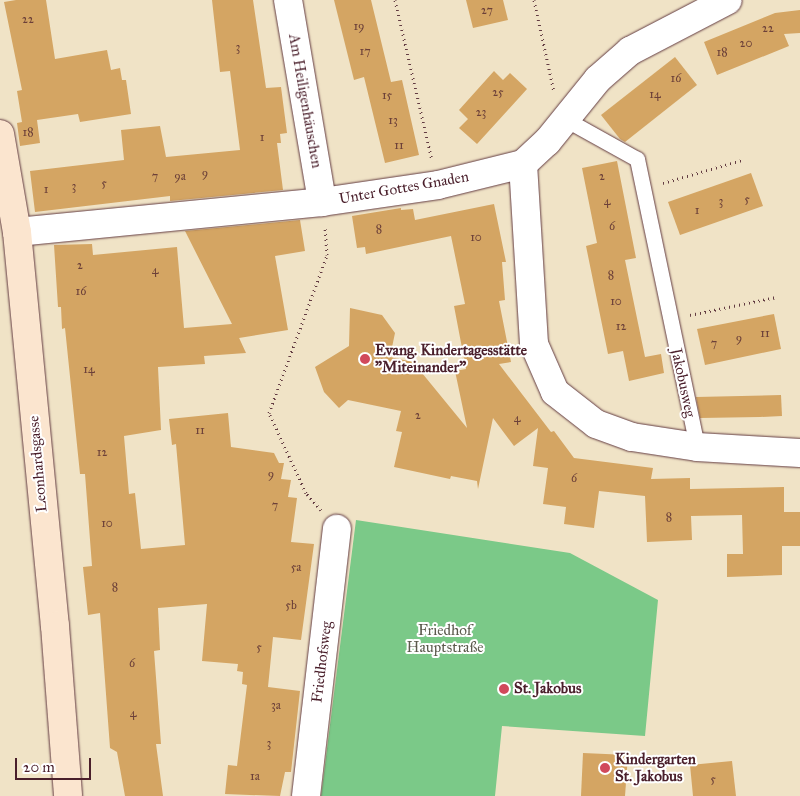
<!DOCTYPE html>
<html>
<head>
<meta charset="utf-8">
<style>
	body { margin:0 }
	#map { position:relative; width:800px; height:796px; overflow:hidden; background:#f0e3c6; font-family:"IM FELL Great Primer",serif }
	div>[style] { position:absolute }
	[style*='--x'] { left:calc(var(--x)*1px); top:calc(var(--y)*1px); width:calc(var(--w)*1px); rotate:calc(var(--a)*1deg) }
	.green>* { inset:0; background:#7bc988 }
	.building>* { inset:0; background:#d4a563 }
	.path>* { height:3px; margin-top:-1.5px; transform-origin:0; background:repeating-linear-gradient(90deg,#633c42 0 1px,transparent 0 5px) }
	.roads { filter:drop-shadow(0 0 1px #633c42) drop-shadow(0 0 1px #633c42) }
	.lane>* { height:15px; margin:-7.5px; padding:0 7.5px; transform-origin:7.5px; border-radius:7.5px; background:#fff }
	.street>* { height:28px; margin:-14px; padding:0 14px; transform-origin:14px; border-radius:14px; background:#fff }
	.secondary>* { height:28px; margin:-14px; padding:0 14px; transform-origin:14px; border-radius:14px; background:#fbe5cf }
	.dots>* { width:14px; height:14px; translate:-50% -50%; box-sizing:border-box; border:2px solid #fff; border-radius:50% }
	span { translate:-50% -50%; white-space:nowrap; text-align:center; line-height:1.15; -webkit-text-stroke:4px #fff; paint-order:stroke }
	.number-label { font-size:12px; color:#6c4039 }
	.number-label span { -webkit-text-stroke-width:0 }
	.street-label { font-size:15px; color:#4a1f2b }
	.poi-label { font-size:15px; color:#4a1f2b; font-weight:700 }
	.left { translate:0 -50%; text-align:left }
	.park-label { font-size:15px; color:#5b5a4c }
	.scale { position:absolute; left:15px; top:758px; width:76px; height:22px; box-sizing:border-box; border:2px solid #4a1f2b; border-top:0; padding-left:6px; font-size:15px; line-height:18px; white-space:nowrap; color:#4a1f2b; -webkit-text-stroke:4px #fff; paint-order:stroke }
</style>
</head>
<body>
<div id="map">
	<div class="green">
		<div style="clip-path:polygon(356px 520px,570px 553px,658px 600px,645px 736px,502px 726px,495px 796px,321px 796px)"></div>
	</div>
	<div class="building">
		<div style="clip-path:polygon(16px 0,46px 0,55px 59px,107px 50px,111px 70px,120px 68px,122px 80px,126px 80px,131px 114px,80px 122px,78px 114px,37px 120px,40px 143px,20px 146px,17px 123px,22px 122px,17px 91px,22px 90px,4px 2px)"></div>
		<div style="clip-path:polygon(212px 0,253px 0,266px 88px,281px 87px,287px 133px,280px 134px,281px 143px,277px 143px,283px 190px,170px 201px,170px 196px,35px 212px,30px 171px,124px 160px,121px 130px,160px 126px,166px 157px,240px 150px,230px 71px,220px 72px)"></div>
		<div style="clip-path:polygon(334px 0,371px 0,391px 82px,402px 80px,419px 155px,385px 163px,364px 77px,354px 80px)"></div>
		<div style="clip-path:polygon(466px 0,503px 0,508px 20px,473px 28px)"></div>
		<div style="clip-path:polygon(800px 10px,800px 33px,784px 34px,789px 46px,717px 75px,704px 42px,775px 13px)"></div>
		<div style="clip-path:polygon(675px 57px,697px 85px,625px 142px,620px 139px,601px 115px)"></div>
		<div style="clip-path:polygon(494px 71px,503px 80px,510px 73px,527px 89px,477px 144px,459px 128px,468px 119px,459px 110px)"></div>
		<div style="clip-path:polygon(617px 161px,636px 258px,625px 260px,645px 357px,661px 354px,664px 373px,629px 381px,623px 351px,608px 354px,586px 246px,597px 243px,582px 168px)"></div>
		<div style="clip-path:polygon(751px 173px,763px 206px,680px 235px,668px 202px)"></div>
		<div style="clip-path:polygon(494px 204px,506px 262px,502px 262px,505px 300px,499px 301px,511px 362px,499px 364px,551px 432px,554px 431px,574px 458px,653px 468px,651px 479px,690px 478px,690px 489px,784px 487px,784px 512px,800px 512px,800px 546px,782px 546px,782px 575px,727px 577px,727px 554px,743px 554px,742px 515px,691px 516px,692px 540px,647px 542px,645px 496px,599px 491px,594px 528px,564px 524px,566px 507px,543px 504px,548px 468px,533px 466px,538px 428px,514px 446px,493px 418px,478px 489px,477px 481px,451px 476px,450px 479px,394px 467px,402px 432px,396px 431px,401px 411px,348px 400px,339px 408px,324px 392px,315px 367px,349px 346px,350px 308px,382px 315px,395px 333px,390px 357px,413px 362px,467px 428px,455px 371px,466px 369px,454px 306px,465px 304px,451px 236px,366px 254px,365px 247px,357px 248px,352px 216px,401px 208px,401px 210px,413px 209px,415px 220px)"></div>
		<div style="clip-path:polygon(300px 220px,305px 251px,275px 256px,288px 330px,239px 338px,235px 329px,246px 353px,204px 356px,205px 364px,158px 367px,161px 430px,124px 436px,129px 494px,135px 493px,141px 549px,185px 545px,176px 444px,172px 445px,169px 419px,228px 413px,231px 447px,274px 453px,279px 463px,284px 463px,281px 479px,291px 480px,288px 497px,297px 498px,291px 542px,314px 544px,301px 640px,273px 637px,268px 687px,300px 691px,291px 772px,285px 772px,280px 796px,225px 794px,228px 765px,237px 766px,247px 685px,242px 684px,243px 672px,237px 671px,238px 664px,202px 661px,207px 604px,158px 608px,160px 650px,154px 651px,161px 744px,156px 744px,163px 796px,125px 796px,117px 752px,110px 748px,100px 613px,88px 615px,83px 567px,92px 566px,85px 474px,80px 474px,65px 328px,62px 329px,61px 307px,58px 307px,54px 245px,92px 244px,93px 255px,177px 247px,184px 328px,232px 324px,185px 231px)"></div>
		<div style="clip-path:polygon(774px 314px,781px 349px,705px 365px,697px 329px)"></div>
		<div style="clip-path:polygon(781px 395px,782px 416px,760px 417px,700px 418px,696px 397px)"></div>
		<div style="clip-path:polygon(583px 753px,628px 755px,625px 796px,581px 796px)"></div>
		<div style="clip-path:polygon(732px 761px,736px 796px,693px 796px,690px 765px)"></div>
	</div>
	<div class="path">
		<div style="--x:395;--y:0;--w:164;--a:77"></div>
		<div style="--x:534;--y:0;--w:94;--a:77.7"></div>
		<div style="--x:663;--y:183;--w:82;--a:-16.2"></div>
		<div style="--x:690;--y:315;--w:88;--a:-11.8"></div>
		<div style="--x:321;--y:510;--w:23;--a:-131"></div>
		<div style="--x:306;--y:493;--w:88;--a:-114.8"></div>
		<div style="--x:269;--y:413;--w:168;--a:-69.8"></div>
		<div style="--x:327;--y:255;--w:28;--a:-94"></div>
	</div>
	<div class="roads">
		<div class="lane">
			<div style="--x:565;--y:119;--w:82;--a:29.1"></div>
			<div style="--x:637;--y:159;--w:294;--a:78.2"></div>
		</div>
		<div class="street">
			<div style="--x:288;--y:0;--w:205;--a:80.4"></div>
			<div style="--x:523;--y:164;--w:180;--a:86.5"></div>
			<div style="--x:534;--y:344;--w:52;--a:66.4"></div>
			<div style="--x:555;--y:392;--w:52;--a:38"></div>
			<div style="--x:596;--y:424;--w:38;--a:20"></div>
			<div style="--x:632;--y:437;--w:66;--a:8.7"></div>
			<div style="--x:697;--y:447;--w:103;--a:3.3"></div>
			<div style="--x:17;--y:232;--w:306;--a:-5.6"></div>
			<div style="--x:322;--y:202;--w:117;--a:-8.3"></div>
			<div style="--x:438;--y:185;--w:88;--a:-13.9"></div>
			<div style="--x:523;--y:164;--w:33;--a:-43"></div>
			<div style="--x:547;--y:142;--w:81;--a:-51"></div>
			<div style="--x:598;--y:79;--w:43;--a:-41.2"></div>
			<div style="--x:630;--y:51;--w:110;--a:-27.5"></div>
			<div style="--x:306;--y:796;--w:269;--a:-83.4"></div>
		</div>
		<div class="secondary">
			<div style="--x:0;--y:134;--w:99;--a:80.2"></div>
			<div style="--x:17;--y:232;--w:396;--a:84.5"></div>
			<div style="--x:55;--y:626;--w:170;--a:85.6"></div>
		</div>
	</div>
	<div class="dots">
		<div style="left:365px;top:359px;background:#d1495b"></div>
		<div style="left:504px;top:689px;background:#d1495b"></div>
		<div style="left:605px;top:768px;background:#d1495b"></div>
	</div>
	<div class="number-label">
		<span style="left:487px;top:11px">27</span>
		<span style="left:28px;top:20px">22</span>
		<span style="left:359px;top:27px">19</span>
		<span style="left:768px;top:29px">22</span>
		<span style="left:746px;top:44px">20</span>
		<span style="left:238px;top:48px">3</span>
		<span style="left:365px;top:52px">17</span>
		<span style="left:722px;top:53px">18</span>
		<span style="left:676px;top:79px">16</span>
		<span style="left:498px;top:93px">25</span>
		<span style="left:655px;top:95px">14</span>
		<span style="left:387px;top:96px">15</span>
		<span style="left:481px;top:113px">23</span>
		<span style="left:393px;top:121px">13</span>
		<span style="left:28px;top:133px">18</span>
		<span style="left:262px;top:138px">1</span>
		<span style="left:399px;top:146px">11</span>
		<span style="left:205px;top:174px">9</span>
		<span style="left:155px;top:177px">7</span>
		<span style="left:180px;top:177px">9a</span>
		<span style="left:602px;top:177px">2</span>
		<span style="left:104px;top:184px">5</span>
		<span style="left:74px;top:187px">3</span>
		<span style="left:46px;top:190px">1</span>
		<span style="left:747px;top:200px">5</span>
		<span style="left:607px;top:202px">4</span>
		<span style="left:721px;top:202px">3</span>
		<span style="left:697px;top:211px">1</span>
		<span style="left:612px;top:227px">6</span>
		<span style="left:379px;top:230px">8</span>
		<span style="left:476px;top:238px">10</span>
		<span style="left:80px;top:266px">2</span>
		<span style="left:155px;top:271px">4</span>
		<span style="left:611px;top:276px">8</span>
		<span style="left:81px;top:292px">16</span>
		<span style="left:616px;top:302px">10</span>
		<span style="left:621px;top:327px">12</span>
		<span style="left:765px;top:334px">11</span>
		<span style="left:739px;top:339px">9</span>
		<span style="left:714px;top:344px">7</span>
		<span style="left:89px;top:370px">14</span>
		<span style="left:418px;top:416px">2</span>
		<span style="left:517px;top:419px">4</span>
		<span style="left:200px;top:431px">11</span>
		<span style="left:102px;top:453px">12</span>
		<span style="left:271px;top:475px">9</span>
		<span style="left:574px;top:479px">6</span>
		<span style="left:275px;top:506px">7</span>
		<span style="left:669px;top:518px">8</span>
		<span style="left:107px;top:524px">10</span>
		<span style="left:296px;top:568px">5a</span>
		<span style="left:115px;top:588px">8</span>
		<span style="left:291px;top:606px">5b</span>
		<span style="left:259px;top:648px">5</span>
		<span style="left:132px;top:664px">6</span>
		<span style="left:276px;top:706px">3a</span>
		<span style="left:133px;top:714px">4</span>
		<span style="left:269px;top:744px">3</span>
		<span style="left:255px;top:777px">1a</span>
		<span style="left:713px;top:780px">5</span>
	</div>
	<div class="street-label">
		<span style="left:305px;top:101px;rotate:80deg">Am Heiligenhäuschen</span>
		<span style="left:404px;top:188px;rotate:-10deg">Unter Gottes Gnaden</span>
		<span style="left:683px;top:383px;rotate:78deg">Jakobusweg</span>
		<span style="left:38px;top:464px;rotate:-95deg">Leonhardsgasse</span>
		<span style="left:322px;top:662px;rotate:-83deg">Friedhofsweg</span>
	</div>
	<div class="poi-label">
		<span class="left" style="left:375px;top:359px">Evang. Kindertagesstätte<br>"Miteinander"</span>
		<span class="left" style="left:514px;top:689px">St. Jakobus</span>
		<span class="left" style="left:615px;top:768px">Kindergarten<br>St. Jakobus</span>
	</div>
	<div class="park-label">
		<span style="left:445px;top:639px">Friedhof<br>Hauptstraße</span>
	</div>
	<div class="scale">20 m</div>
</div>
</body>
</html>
